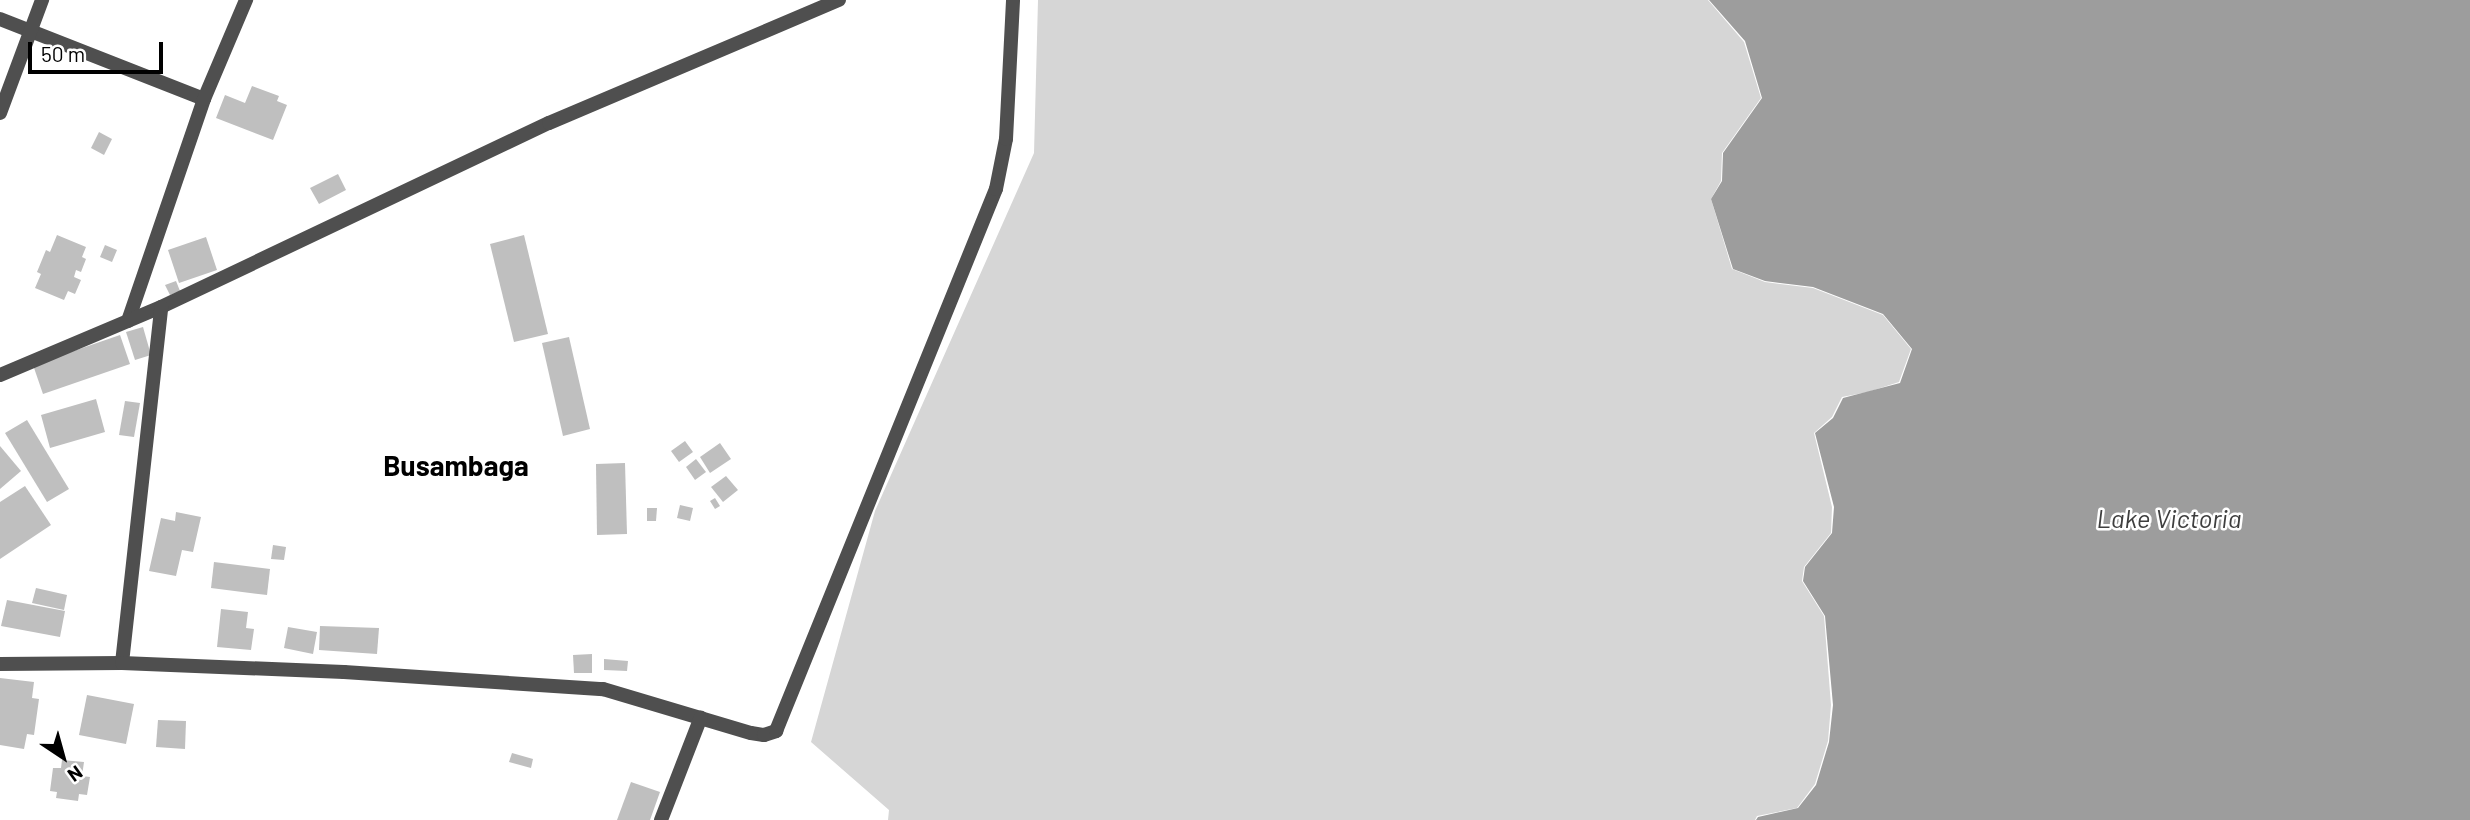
<!DOCTYPE html>
<html>
<head>
<meta charset="utf-8">
<style>
	body { margin:0 }
	#map { position:relative; width:2470px; height:820px; overflow:hidden; background:#fff; font-family:Barlow,sans-serif }
	div>[style] { position:absolute }
	[style*='--x'] { left:calc(var(--x)*1px); top:calc(var(--y)*1px); width:calc(var(--w)*1px); rotate:calc(var(--a)*1deg) }
	.green>* { inset:0; background:#d6d6d6 }
	.water>* { inset:0; background:#9d9d9d }
	.building>* { inset:0; background:#bfbfbf }
	.minor>* { height:14px; margin:-7px; padding:0 7px; transform-origin:7px; border-radius:7px; background:#4f4f4f }
	span { translate:-50% -50%; white-space:nowrap; text-align:center; line-height:1.15; -webkit-text-stroke:5px #fff; paint-order:stroke }
	.water-label { font-size:26px; color:#3e3e3e; font-style:italic }
	.quarter-label { font-size:28px; color:#000; font-weight:700 }
	.north { position:absolute; left:28px; top:722px; width:70px; height:70px; -webkit-text-stroke:5px #fff; paint-order:stroke; rotate:144deg; font-size:19px; font-weight:700; line-height:28px; text-align:center; color:#000 }
	.north::after { content:''; display:block; margin:auto; width:24px; height:32px; background:#000; clip-path:polygon(50% 0,100% 100%,50% 72%,0 100%) }
	.scale { position:absolute; left:28px; top:42px; width:135px; height:32px; box-sizing:border-box; border:4px solid #000; border-top:0; padding-left:9px; font-size:21px; line-height:24px; white-space:nowrap; color:#000; -webkit-text-stroke:5px #fff; paint-order:stroke }
</style>
</head>
<body>
<div id="map">
	<div class="green">
		<div style="clip-path:polygon(1038px 0,1708px 0,1744px 42px,1761px 98px,1722px 153px,1721px 181px,1711px 199px,1732px 269px,1765px 282px,1813px 288px,1883px 315px,1911px 349px,1899px 382px,1868px 392px,1842px 397px,1832px 417px,1814px 433px,1832px 507px,1831px 533px,1804px 567px,1802px 581px,1824px 616px,1831px 705px,1828px 741px,1815px 784px,1797px 808px,1757px 816px,1755px 820px,888px 820px,889px 810px,811px 742px,875px 511px,1034px 153px)"></div>
	</div>
	<div class="water">
		<div style="clip-path:polygon(1709px 0,2470px 0,2470px 820px,1756px 820px,1758px 817px,1798px 808px,1816px 785px,1829px 742px,1833px 705px,1825px 616px,1803px 581px,1805px 567px,1832px 533px,1834px 507px,1815px 433px,1833px 418px,1843px 398px,1900px 383px,1912px 349px,1883px 314px,1813px 287px,1765px 281px,1733px 269px,1711px 199px,1722px 181px,1723px 153px,1762px 98px,1745px 41px)"></div>
	</div>
	<div class="building">
		<div style="clip-path:polygon(252px 86px,279px 96px,277px 101px,287px 105px,273px 140px,216px 118px,225px 95px,245px 103px)"></div>
		<div style="clip-path:polygon(99px 132px,112px 139px,104px 155px,91px 148px)"></div>
		<div style="clip-path:polygon(338px 174px,346px 190px,319px 204px,310px 188px)"></div>
		<div style="clip-path:polygon(57px 235px,86px 247px,82px 257px,86px 259px,81px 272px,76px 270px,74px 277px,81px 280px,75px 294px,68px 291px,64px 300px,35px 288px,41px 274px,37px 272px,46px 250px,50px 252px)"></div>
		<div style="clip-path:polygon(524px 235px,548px 334px,514px 342px,490px 244px)"></div>
		<div style="clip-path:polygon(206px 237px,217px 270px,179px 283px,168px 250px)"></div>
		<div style="clip-path:polygon(105px 245px,117px 250px,112px 262px,100px 257px)"></div>
		<div style="clip-path:polygon(176px 281px,180px 291px,170px 295px,165px 285px)"></div>
		<div style="clip-path:polygon(143px 327px,151px 355px,135px 360px,126px 332px)"></div>
		<div style="clip-path:polygon(120px 335px,130px 364px,43px 394px,33px 365px)"></div>
		<div style="clip-path:polygon(569px 337px,590px 429px,563px 436px,542px 343px)"></div>
		<div style="clip-path:polygon(96px 399px,105px 432px,50px 448px,41px 415px)"></div>
		<div style="clip-path:polygon(125px 401px,140px 403px,134px 437px,119px 435px)"></div>
		<div style="clip-path:polygon(27px 420px,69px 489px,47px 502px,5px 433px)"></div>
		<div style="clip-path:polygon(685px 441px,693px 452px,679px 462px,671px 451px)"></div>
		<div style="clip-path:polygon(720px 443px,731px 459px,710px 473px,700px 457px)"></div>
		<div style="clip-path:polygon(0 446px,21px 471px,0 489px)"></div>
		<div style="clip-path:polygon(696px 459px,706px 472px,695px 480px,686px 467px)"></div>
		<div style="clip-path:polygon(625px 463px,627px 534px,597px 535px,596px 464px)"></div>
		<div style="clip-path:polygon(726px 476px,738px 490px,723px 502px,711px 487px)"></div>
		<div style="clip-path:polygon(25px 486px,51px 525px,0 559px,0 502px)"></div>
		<div style="clip-path:polygon(715px 498px,720px 506px,715px 509px,710px 501px)"></div>
		<div style="clip-path:polygon(680px 505px,693px 508px,690px 521px,677px 518px)"></div>
		<div style="clip-path:polygon(647px 508px,657px 508px,656px 521px,647px 521px)"></div>
		<div style="clip-path:polygon(176px 512px,201px 517px,193px 552px,182px 550px,176px 576px,149px 571px,161px 518px,175px 521px)"></div>
		<div style="clip-path:polygon(273px 545px,286px 547px,284px 560px,271px 559px)"></div>
		<div style="clip-path:polygon(214px 562px,270px 569px,267px 595px,211px 588px)"></div>
		<div style="clip-path:polygon(36px 588px,67px 595px,64px 610px,32px 603px)"></div>
		<div style="clip-path:polygon(7px 600px,65px 611px,60px 637px,1px 626px)"></div>
		<div style="clip-path:polygon(221px 609px,248px 612px,246px 628px,254px 629px,251px 650px,217px 647px)"></div>
		<div style="clip-path:polygon(320px 626px,379px 628px,377px 654px,319px 650px)"></div>
		<div style="clip-path:polygon(288px 627px,317px 632px,313px 654px,284px 648px)"></div>
		<div style="clip-path:polygon(592px 654px,592px 673px,574px 673px,573px 655px)"></div>
		<div style="clip-path:polygon(604px 659px,628px 661px,627px 671px,604px 670px)"></div>
		<div style="clip-path:polygon(0 678px,34px 682px,32px 698px,39px 699px,34px 735px,27px 734px,24px 749px,0 745px)"></div>
		<div style="clip-path:polygon(87px 695px,134px 704px,126px 744px,79px 735px)"></div>
		<div style="clip-path:polygon(158px 720px,186px 721px,185px 749px,156px 747px)"></div>
		<div style="clip-path:polygon(512px 753px,533px 759px,531px 768px,509px 762px)"></div>
		<div style="clip-path:polygon(62px 760px,84px 762px,82px 776px,90px 777px,87px 795px,79px 794px,78px 801px,56px 798px,57px 792px,50px 791px,53px 768px,61px 768px)"></div>
		<div style="clip-path:polygon(631px 782px,660px 792px,650px 820px,617px 820px)"></div>
	</div>
	<div class="minor">
		<div style="--x:0;--y:19;--w:219;--a:21.4"></div>
		<div style="--x:0;--y:113;--w:121;--a:-69.6"></div>
		<div style="--x:128;--y:321;--w:235;--a:-71.1"></div>
		<div style="--x:204;--y:99;--w:108;--a:-67"></div>
		<div style="--x:0;--y:375;--w:175;--a:-22.9"></div>
		<div style="--x:161;--y:307;--w:429;--a:-25.4"></div>
		<div style="--x:549;--y:123;--w:315;--a:-23"></div>
		<div style="--x:122;--y:663;--w:358;--a:-83.7"></div>
		<div style="--x:0;--y:664;--w:122;--a:-0.5"></div>
		<div style="--x:122;--y:663;--w:222;--a:2.3"></div>
		<div style="--x:344;--y:672;--w:260;--a:3.8"></div>
		<div style="--x:603;--y:689;--w:154;--a:16.6"></div>
		<div style="--x:751;--y:733;--w:13;--a:9"></div>
		<div style="--x:764;--y:735;--w:13;--a:-18"></div>
		<div style="--x:776;--y:731;--w:585;--a:-67.91"></div>
		<div style="--x:996;--y:189;--w:51;--a:-78.7"></div>
		<div style="--x:1006;--y:139;--w:139;--a:-87.1"></div>
		<div style="--x:661;--y:820;--w:110;--a:-68.8"></div>
	</div>
	<div class="water-label">
		<span style="left:2169px;top:518px">Lake Victoria</span>
	</div>
	<div class="quarter-label">
		<span style="left:456px;top:465px">Busambaga</span>
	</div>
	<div class="north">N</div>
	<div class="scale">50 m</div>
</div>
</body>
</html>
